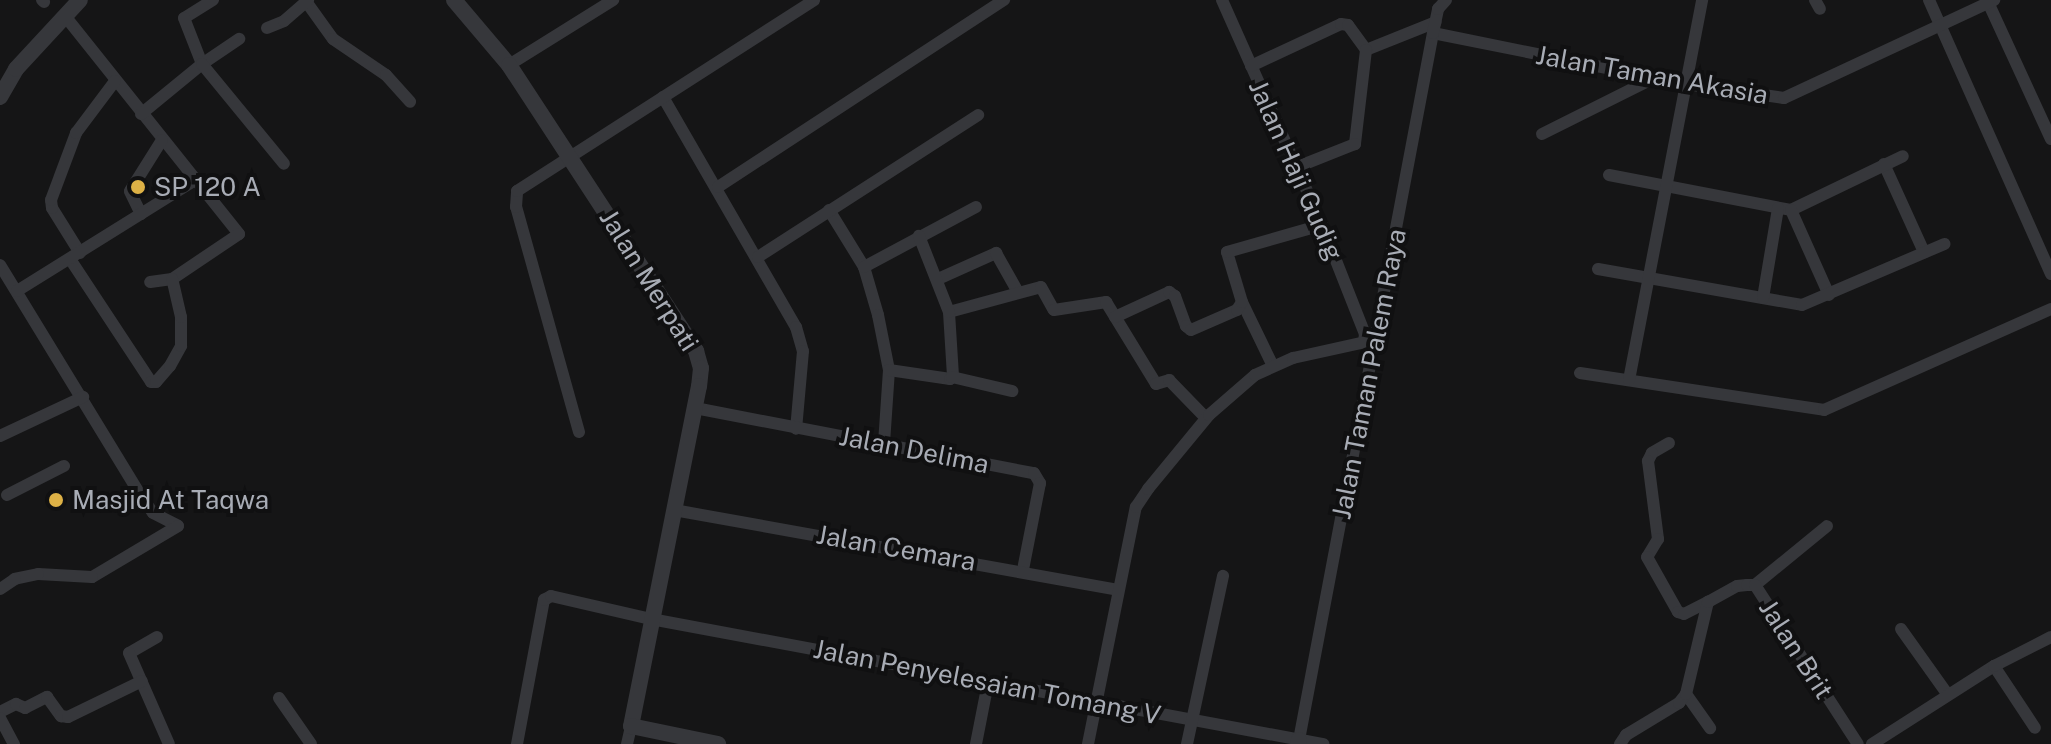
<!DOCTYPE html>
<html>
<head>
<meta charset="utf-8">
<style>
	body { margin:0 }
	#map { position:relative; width:2051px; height:744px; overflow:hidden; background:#151516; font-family:"Public Sans",sans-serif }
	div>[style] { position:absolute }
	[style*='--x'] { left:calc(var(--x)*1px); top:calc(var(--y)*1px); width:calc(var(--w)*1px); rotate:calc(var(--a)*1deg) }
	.minor>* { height:12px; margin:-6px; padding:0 6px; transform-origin:6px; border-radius:6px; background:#36373b }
	.tertiary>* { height:16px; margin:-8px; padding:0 8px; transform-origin:8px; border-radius:8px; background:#36373b }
	.dots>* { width:22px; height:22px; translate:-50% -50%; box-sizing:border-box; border:4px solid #101011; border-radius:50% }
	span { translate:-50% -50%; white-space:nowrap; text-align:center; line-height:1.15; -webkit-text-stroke:8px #101011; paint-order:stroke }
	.street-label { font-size:26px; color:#a8acb5 }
	.poi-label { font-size:26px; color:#a8acb5 }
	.left { translate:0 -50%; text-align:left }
</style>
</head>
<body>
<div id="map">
	<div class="minor">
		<div style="--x:42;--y:0;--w:3;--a:45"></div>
		<div style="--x:213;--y:0;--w:34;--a:148"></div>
		<div style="--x:184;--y:18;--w:49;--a:68.6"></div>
		<div style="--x:202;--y:64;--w:45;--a:-34"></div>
		<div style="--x:305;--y:0;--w:48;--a:54.3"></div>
		<div style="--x:333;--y:39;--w:64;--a:34.2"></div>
		<div style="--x:386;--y:75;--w:36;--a:48"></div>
		<div style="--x:1222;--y:0;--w:246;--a:66"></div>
		<div style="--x:1322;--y:225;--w:117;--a:68.5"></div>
		<div style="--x:1365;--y:334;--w:8;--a:97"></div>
		<div style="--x:1815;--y:0;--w:10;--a:61"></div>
		<div style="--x:1929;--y:0;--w:300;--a:66"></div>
		<div style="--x:1987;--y:0;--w:153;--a:65.3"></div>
		<div style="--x:65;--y:16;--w:279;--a:51.4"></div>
		<div style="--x:239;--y:234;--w:81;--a:146.1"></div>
		<div style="--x:172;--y:279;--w:22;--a:172"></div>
		<div style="--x:267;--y:28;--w:18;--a:-22"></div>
		<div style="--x:284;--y:21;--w:32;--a:-41"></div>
		<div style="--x:1433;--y:33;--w:258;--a:11.4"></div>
		<div style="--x:1686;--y:84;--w:99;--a:8.1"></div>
		<div style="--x:1784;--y:98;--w:232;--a:-25"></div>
		<div style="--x:1366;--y:50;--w:75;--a:-21.8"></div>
		<div style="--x:509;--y:65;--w:123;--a:-32"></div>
		<div style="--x:1251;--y:66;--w:99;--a:-25"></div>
		<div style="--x:1341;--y:24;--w:7;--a:8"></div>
		<div style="--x:1348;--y:25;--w:31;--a:54"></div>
		<div style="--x:1366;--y:50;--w:95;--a:96.7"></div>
		<div style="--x:1355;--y:144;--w:62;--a:158.4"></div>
		<div style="--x:663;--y:97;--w:266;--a:60"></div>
		<div style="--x:796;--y:327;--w:25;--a:74"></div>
		<div style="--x:803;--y:351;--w:78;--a:95.1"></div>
		<div style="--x:141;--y:114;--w:79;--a:-39.3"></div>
		<div style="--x:202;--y:64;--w:129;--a:50.6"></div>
		<div style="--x:1542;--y:134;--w:125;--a:-26.6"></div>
		<div style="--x:1884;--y:164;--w:97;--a:65.6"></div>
		<div style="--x:1609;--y:175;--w:185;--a:10.9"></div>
		<div style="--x:1791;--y:210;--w:124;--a:-25.7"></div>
		<div style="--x:718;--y:187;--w:342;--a:-33.2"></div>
		<div style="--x:829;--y:210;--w:67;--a:58.4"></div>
		<div style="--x:864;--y:267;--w:50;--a:73.7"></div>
		<div style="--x:878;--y:315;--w:56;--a:78.7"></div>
		<div style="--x:889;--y:370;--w:74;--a:93.9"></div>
		<div style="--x:1791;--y:210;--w:93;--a:65.9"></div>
		<div style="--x:141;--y:214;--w:25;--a:-116"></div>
		<div style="--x:130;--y:191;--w:60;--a:-57.9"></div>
		<div style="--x:80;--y:253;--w:53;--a:-121.9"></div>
		<div style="--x:52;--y:208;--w:8;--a:-97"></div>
		<div style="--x:51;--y:200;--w:72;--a:-69.5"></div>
		<div style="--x:76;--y:133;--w:65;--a:-53.1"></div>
		<div style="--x:758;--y:257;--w:262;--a:-32.8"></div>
		<div style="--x:70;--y:259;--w:147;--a:56.6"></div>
		<div style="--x:151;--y:382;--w:5;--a:0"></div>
		<div style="--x:156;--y:382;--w:21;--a:-49"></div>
		<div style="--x:170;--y:366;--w:23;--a:-61"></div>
		<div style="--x:181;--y:346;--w:29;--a:-90"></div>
		<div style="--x:181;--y:317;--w:39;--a:-103"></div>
		<div style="--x:0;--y:265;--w:267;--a:58.6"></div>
		<div style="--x:139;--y:493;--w:24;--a:55"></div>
		<div style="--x:153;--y:513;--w:28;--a:27"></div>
		<div style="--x:178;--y:526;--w:100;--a:149.3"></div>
		<div style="--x:92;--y:577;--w:54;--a:-176.8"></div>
		<div style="--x:38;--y:574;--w:24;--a:168"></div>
		<div style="--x:15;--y:579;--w:18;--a:146"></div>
		<div style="--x:864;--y:267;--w:127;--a:-28.2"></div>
		<div style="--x:1598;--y:269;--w:207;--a:10"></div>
		<div style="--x:1802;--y:305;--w:155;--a:-23.2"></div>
		<div style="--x:938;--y:279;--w:64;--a:-24.1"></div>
		<div style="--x:996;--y:253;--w:45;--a:60.6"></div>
		<div style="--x:17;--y:291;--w:210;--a:-31.9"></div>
		<div style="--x:1763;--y:298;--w:91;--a:-80.5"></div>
		<div style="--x:1242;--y:302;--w:71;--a:64.2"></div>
		<div style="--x:949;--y:312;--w:95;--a:-15.2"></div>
		<div style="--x:1041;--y:287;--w:26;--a:61"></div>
		<div style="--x:1054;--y:310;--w:53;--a:-8.7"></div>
		<div style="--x:1106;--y:302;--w:96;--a:58.6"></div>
		<div style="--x:1156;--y:384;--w:14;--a:-17"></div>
		<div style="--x:1169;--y:380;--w:53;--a:45.8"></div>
		<div style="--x:1115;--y:317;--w:60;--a:-24.8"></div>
		<div style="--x:1169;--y:292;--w:7;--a:34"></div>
		<div style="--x:1175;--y:296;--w:32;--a:70"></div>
		<div style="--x:1186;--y:326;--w:6;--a:39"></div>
		<div style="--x:1191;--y:330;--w:50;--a:-23.5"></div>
		<div style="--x:1237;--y:310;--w:9;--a:-58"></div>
		<div style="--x:1242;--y:302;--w:52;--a:-106.7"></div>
		<div style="--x:1227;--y:252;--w:99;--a:-15.9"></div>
		<div style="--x:889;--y:370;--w:62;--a:8.4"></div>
		<div style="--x:950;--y:379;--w:4;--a:-45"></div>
		<div style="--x:953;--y:376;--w:64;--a:-93.6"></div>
		<div style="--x:949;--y:312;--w:82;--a:-111.5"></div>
		<div style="--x:1580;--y:373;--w:247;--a:8.6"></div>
		<div style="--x:1824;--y:410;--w:248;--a:-24"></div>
		<div style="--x:952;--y:377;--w:62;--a:13.1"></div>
		<div style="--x:1629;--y:380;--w:387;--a:-79.1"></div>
		<div style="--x:695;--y:408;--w:345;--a:10.9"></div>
		<div style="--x:1034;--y:473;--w:12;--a:59"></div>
		<div style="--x:1040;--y:483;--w:89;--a:101.1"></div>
		<div style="--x:579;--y:432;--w:234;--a:-105.6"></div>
		<div style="--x:516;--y:207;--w:16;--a:-86"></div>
		<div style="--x:517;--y:191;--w:353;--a:-32.7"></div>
		<div style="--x:0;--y:436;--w:92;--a:-25.2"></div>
		<div style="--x:1669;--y:443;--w:20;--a:150"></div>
		<div style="--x:1652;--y:453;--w:9;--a:117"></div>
		<div style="--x:1648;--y:461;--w:79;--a:82.7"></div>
		<div style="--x:1658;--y:539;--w:21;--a:121"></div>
		<div style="--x:1647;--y:557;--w:63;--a:60.6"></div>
		<div style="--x:1678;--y:612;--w:6;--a:18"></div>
		<div style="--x:1684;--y:614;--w:27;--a:-27"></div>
		<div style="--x:7;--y:495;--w:64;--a:-27"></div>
		<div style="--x:674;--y:510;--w:451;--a:10.2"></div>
		<div style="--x:1755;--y:585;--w:93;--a:-39.3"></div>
		<div style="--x:1901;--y:629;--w:81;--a:54.5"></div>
		<div style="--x:157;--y:637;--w:32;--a:150"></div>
		<div style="--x:129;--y:653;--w:99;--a:66.3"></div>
		<div style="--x:1994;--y:666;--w:74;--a:56.5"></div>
		<div style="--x:1686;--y:694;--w:42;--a:54.8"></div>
		<div style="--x:279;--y:698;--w:56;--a:55.2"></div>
		<div style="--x:0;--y:712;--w:18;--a:-27"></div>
		<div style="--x:16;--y:704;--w:10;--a:24"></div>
		<div style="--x:25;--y:708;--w:25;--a:-27"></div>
		<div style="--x:47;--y:697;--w:24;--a:54"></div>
		<div style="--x:61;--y:716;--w:7;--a:8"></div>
		<div style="--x:68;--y:717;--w:82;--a:-25.9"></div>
		<div style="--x:0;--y:718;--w:30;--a:62"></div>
		<div style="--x:1299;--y:740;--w:720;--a:-79.27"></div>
		<div style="--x:1433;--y:33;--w:25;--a:-78"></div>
		<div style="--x:1438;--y:9;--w:12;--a:-48"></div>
		<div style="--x:517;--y:744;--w:147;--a:-79.4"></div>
		<div style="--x:544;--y:600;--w:8;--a:-30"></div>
		<div style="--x:551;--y:596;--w:103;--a:13"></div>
		<div style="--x:651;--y:619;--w:684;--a:10.54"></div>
		<div style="--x:627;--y:744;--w:18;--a:-77"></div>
		<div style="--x:976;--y:744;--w:62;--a:-78.9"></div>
		<div style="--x:1088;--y:744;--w:242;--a:-78.6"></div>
		<div style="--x:1136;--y:507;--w:22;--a:-56"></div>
		<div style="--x:1148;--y:489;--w:96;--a:-50.5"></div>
		<div style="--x:1209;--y:415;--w:61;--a:-41"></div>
		<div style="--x:1255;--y:375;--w:42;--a:-24.1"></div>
		<div style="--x:1293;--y:358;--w:84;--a:-12.4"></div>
		<div style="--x:1187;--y:744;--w:172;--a:-77.9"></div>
		<div style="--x:1620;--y:744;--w:11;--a:-56"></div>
		<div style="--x:1626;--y:735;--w:62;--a:-31.1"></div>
		<div style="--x:1679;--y:703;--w:11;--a:-52"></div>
		<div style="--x:1686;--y:694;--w:95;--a:-76.6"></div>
		<div style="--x:1708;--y:602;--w:33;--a:-29"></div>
		<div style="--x:1737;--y:586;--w:10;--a:-6"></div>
		<div style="--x:1747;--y:585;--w:8;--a:0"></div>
		<div style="--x:1755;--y:585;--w:189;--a:57.1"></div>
		<div style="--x:1872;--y:744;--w:145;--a:-32.6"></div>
		<div style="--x:1994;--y:666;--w:64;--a:-27"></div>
	</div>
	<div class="tertiary">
		<div style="--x:454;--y:0;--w:85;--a:49.8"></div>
		<div style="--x:509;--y:65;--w:342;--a:56.8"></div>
		<div style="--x:696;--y:351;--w:18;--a:74"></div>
		<div style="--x:701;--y:368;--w:18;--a:96"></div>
		<div style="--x:699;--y:386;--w:347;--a:101.3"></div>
		<div style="--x:631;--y:726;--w:89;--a:11.7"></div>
		<div style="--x:0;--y:97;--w:32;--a:-60"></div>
		<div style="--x:16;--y:69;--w:94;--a:-47.2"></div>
		<div style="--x:1298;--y:744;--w:4;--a:-76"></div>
	</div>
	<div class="dots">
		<div style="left:138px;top:187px;background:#ddb146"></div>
		<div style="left:56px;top:500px;background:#ddb146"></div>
	</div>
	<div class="street-label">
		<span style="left:1652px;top:75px;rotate:10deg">Jalan Taman Akasia</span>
		<span style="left:1296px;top:170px;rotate:66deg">Jalan Haji Gudig</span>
		<span style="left:649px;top:280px;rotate:58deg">Jalan Merpati</span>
		<span style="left:1369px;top:374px;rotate:-79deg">Jalan Taman Palem Raya</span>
		<span style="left:914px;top:450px;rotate:11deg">Jalan Delima</span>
		<span style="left:896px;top:548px;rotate:10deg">Jalan Cemara</span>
		<span style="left:1796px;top:649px;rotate:57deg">Jalan Brit</span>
		<span style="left:987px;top:682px;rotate:11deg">Jalan Penyelesaian Tomang V</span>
	</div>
	<div class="poi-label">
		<span class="left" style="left:154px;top:187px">SP 120 A</span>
		<span class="left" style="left:72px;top:500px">Masjid At Taqwa</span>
	</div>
</div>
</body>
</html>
